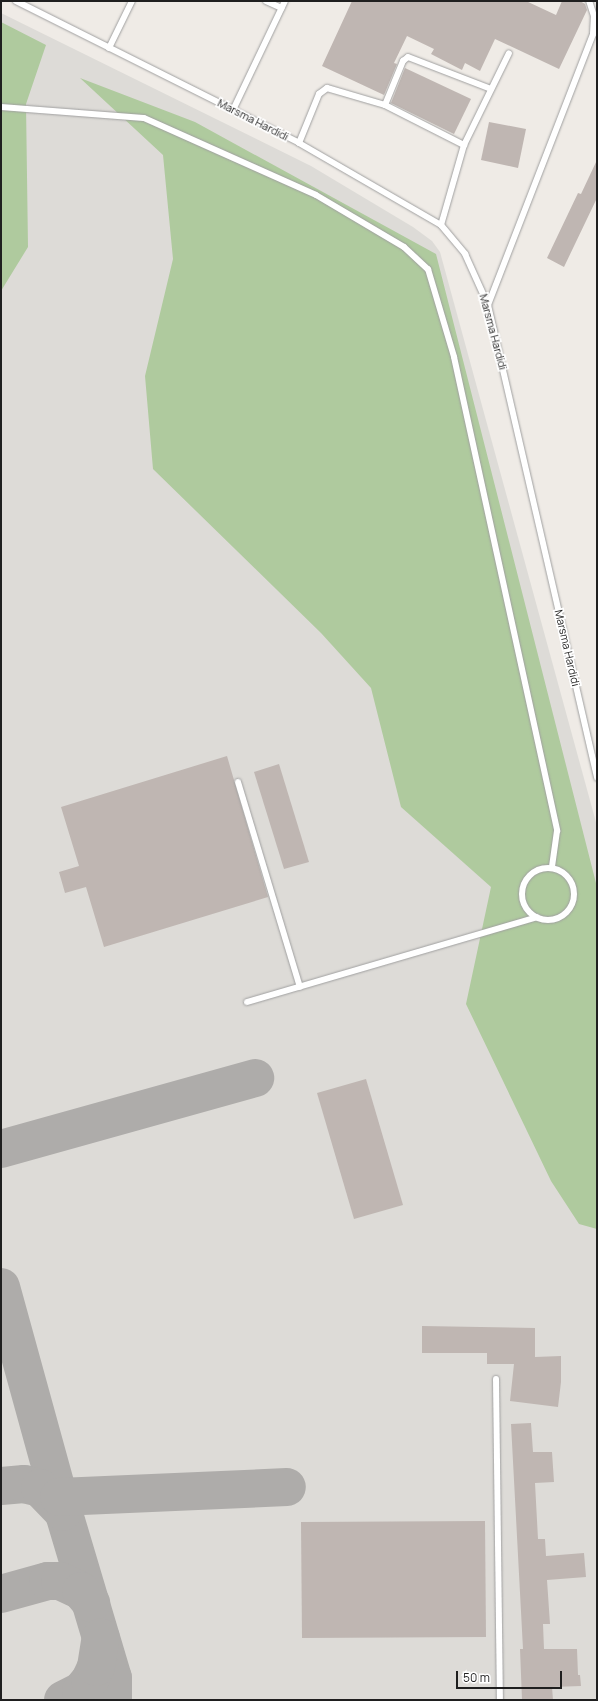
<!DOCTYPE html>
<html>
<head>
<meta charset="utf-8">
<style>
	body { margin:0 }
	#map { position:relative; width:598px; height:1701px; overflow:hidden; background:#efebe6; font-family:Manrope,sans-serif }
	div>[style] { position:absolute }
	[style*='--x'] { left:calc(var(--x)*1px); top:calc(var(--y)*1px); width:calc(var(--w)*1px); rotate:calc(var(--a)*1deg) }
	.airport>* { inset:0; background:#dddbd7 }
	.forest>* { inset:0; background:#afca9e }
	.taxiway>* { height:38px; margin:-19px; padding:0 19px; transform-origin:19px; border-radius:19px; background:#aeacaa }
	.building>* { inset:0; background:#bfb6b2 }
	.roads { filter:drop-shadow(0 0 1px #a0a0a0) drop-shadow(0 0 1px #a0a0a0) }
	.service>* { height:6px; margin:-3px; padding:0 3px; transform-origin:3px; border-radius:3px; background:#fff }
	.service>.ring { margin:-3px; padding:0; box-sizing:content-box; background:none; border:6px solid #fff; border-radius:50% }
	span { translate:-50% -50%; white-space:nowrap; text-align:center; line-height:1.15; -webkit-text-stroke:3.5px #fff; paint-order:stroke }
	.street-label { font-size:11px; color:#1f1f1f }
	.frame { position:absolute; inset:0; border:2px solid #1f1f1f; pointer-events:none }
	.scale { position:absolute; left:456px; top:1671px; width:106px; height:18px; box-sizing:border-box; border:2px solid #1f1f1f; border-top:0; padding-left:5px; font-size:12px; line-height:14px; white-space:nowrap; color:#1f1f1f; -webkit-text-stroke:3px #fff; paint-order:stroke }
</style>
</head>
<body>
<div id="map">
	<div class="airport">
		<div style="clip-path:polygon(1px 13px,311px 166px,413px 227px,432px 241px,440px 252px,597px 826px,597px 1700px,1px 1700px)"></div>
	</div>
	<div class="forest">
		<div style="clip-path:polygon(1px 22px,46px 45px,26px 104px,28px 247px,1px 291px)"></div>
		<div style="clip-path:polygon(80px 78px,195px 122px,436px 254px,597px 887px,597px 1229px,579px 1224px,551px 1181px,466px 1004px,491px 887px,401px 807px,371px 688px,321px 633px,153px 469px,145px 376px,173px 259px,163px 155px)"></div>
	</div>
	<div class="taxiway">
		<div style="--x:1;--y:1149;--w:264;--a:-15.6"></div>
		<div style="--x:1;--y:1287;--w:218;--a:74.6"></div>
		<div style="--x:59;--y:1497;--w:189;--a:73.4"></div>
		<div style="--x:113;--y:1678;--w:22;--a:90"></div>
		<div style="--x:1;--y:1486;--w:23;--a:-5"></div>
		<div style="--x:24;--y:1484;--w:16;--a:14"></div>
		<div style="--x:40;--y:1488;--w:33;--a:46"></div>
		<div style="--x:59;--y:1497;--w:228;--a:-2.5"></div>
		<div style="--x:1;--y:1594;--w:49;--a:-15.5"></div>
		<div style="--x:48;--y:1581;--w:12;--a:0"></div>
		<div style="--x:60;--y:1581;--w:23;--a:25"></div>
		<div style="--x:81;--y:1591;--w:16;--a:50"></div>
		<div style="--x:63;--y:1700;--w:20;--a:-27"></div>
		<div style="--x:81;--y:1691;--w:14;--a:-51"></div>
		<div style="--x:90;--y:1680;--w:14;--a:-65"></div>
		<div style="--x:96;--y:1667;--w:30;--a:-81"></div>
	</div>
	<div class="building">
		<div style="clip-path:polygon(352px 1px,526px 1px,556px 15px,562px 1px,580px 1px,585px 4px,587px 10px,559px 69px,495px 39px,480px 71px,465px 63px,462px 70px,431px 54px,434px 49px,407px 36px,394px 63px,397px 64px,384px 95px,322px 66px)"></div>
		<div style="clip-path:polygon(405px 68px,471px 99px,454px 134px,391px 103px)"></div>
		<div style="clip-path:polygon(489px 122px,526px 129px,518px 168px,481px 160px)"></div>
		<div style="clip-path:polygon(597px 160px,597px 198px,564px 267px,547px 258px,578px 193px,581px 194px)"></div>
		<div style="clip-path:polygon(227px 756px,268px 897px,104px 947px,86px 887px,65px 893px,59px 872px,79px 866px,61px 807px)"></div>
		<div style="clip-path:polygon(279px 764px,309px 862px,284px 869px,254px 772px)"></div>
		<div style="clip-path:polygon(366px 1079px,403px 1205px,354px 1219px,317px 1093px)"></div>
		<div style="clip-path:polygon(422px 1326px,535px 1328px,535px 1357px,561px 1356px,561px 1382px,558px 1407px,510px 1401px,514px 1364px,487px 1364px,487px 1353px,422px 1353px)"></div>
		<div style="clip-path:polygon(531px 1423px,533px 1452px,552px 1452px,554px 1482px,535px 1483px,538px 1539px,545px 1539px,546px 1556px,584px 1553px,586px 1577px,547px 1580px,550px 1624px,543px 1624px,544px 1649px,577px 1649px,578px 1675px,580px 1675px,581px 1686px,552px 1687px,553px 1700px,522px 1700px,520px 1649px,523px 1649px,511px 1424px)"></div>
		<div style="clip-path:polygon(485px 1521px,486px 1637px,302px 1638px,301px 1522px)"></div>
	</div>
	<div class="roads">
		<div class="service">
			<div style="--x:16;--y:1;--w:317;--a:26.6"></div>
			<div style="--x:299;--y:143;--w:164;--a:30"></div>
			<div style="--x:441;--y:225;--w:38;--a:50"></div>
			<div style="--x:465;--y:254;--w:56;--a:65.7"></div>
			<div style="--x:488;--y:305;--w:485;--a:77"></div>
			<div style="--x:266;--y:1;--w:17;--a:24"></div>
			<div style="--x:109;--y:48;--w:52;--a:-63.9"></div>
			<div style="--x:385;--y:105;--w:48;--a:-67.8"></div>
			<div style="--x:403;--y:61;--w:6;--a:-39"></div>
			<div style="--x:408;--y:57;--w:89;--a:21.1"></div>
			<div style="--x:1;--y:107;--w:143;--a:4.4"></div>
			<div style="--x:144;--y:118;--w:188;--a:24.1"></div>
			<div style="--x:316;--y:195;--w:102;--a:30.6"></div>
			<div style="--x:404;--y:247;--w:33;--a:43"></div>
			<div style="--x:428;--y:269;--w:92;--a:73.5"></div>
			<div style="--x:454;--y:357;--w:485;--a:77.7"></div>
			<div style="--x:557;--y:831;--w:37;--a:98"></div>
			<div style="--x:233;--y:110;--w:121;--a:-64.5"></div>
			<div style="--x:299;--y:143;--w:53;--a:-67.8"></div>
			<div style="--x:319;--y:94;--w:10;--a:-37"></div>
			<div style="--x:327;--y:88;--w:60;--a:16.3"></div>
			<div style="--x:385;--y:105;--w:89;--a:26.9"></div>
			<div style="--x:464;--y:145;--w:83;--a:106"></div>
			<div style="--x:464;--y:145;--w:102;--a:-63.9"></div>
			<div style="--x:488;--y:305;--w:291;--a:-68.8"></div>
			<div style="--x:593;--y:34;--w:18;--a:-87"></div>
			<div style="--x:594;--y:16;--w:16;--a:-108"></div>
			<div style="--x:238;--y:782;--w:214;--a:73.2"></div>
			<div class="ring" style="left:522px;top:868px;width:46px;height:46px"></div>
			<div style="--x:247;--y:1002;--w:302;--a:-16.3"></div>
			<div style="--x:496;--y:1379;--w:321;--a:89.3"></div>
		</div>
	</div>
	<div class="street-label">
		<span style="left:253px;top:120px;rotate:27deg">Marsma Hardidi</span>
		<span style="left:493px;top:332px;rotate:75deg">Marsma Hardidi</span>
		<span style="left:567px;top:648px;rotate:77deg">Marsma Hardidi</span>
	</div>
	<div class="frame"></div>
	<div class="scale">50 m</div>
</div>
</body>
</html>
